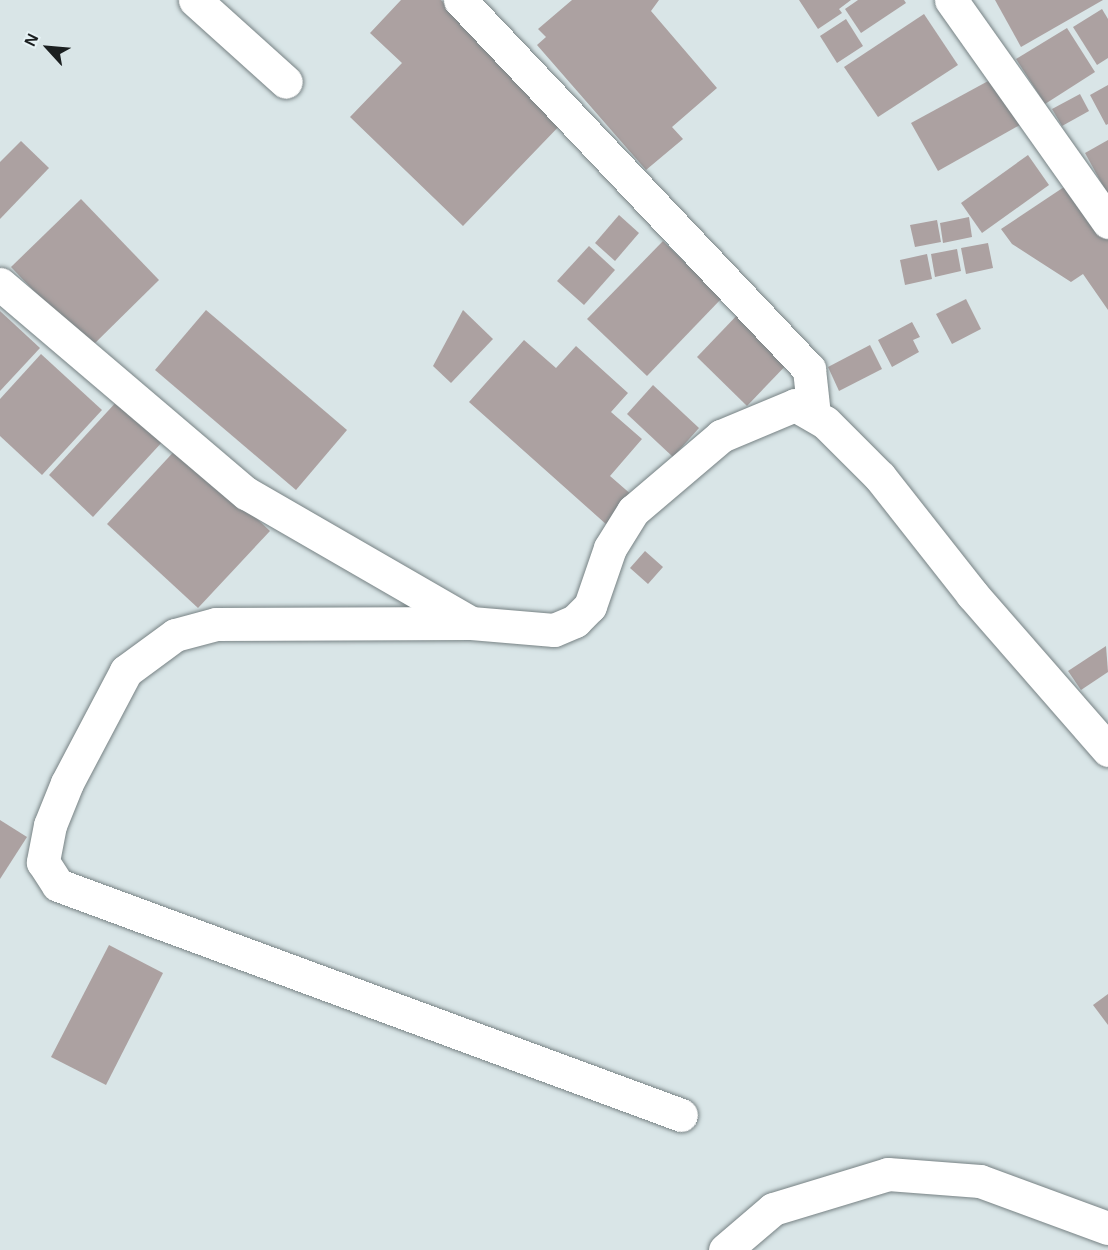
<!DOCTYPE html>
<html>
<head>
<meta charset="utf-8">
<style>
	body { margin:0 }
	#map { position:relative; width:1108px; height:1250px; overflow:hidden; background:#d9e5e7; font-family:Helvetica,sans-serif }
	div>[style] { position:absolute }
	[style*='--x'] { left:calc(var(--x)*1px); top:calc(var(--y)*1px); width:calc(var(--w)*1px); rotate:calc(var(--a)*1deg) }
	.building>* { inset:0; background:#aca1a1 }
	.roads { filter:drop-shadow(0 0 2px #778284) drop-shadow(0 0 2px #778284) }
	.minor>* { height:33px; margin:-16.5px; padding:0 16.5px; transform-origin:16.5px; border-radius:16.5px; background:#fff }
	span { translate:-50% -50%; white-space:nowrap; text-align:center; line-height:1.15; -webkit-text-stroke:6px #e6f2f5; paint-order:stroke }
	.north { position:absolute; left:18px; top:18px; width:60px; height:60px; -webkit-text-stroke:4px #e6f2f5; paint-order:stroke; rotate:296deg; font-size:16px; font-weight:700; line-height:24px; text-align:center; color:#1b1f20 }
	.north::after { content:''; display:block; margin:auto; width:21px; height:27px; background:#1b1f20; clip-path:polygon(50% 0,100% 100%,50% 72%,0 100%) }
</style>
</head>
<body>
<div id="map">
	<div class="building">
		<div style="clip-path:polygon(401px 0,441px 0,565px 120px,463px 226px,350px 117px,402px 63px,370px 33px)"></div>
		<div style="clip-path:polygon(572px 0,659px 0,651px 11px,717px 88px,672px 127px,683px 139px,646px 170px,537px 45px,546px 37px,538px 29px)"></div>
		<div style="clip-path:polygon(799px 0,851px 0,839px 9px,842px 13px,818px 29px)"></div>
		<div style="clip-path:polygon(858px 0,904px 0,906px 3px,861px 33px,845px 9px)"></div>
		<div style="clip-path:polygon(995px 0,1103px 0,1021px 47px)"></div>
		<div style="clip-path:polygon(1102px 9px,1108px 19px,1108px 58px,1097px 65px,1073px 27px)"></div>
		<div style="clip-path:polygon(924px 14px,958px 65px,878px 117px,844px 67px)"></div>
		<div style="clip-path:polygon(846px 19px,863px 46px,837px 63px,820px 36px)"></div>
		<div style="clip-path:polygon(1067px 28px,1095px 72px,1045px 104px,1016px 59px)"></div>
		<div style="clip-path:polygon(1001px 74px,1027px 121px,938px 171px,911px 123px)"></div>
		<div style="clip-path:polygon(1108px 85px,1108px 124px,1106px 125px,1090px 95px)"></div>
		<div style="clip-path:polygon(1080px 94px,1089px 111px,1062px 126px,1052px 109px)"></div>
		<div style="clip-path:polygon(1108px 140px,1108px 195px,1085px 153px)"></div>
		<div style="clip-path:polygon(21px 141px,49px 168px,0 219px,0 162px)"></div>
		<div style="clip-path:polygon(1028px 155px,1049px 185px,982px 233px,961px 203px)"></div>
		<div style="clip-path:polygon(1070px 183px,1108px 240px,1108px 310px,1083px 274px,1071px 282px,1012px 244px,1001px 229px)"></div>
		<div style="clip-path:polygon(81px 199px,159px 280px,89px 349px,11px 267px)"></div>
		<div style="clip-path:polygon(619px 215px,639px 233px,615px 261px,595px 243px)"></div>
		<div style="clip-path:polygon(969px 217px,972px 237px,943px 243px,940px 223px)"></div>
		<div style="clip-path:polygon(937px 220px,941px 242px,915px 247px,910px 225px)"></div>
		<div style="clip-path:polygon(663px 241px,722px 298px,647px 376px,587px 319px)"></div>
		<div style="clip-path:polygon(988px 243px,993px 268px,966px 274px,961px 248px)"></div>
		<div style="clip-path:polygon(589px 246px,615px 270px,584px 305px,557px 281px)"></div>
		<div style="clip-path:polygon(957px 249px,961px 271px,935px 277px,931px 254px)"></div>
		<div style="clip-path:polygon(927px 254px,932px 279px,905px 285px,900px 260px)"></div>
		<div style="clip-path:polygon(966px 299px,981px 329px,952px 344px,936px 314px)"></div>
		<div style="clip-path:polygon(206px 310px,347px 430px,296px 490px,155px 370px)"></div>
		<div style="clip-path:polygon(463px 310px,493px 339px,451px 383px,433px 366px)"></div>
		<div style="clip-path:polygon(742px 310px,792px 359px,747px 406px,697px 357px)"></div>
		<div style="clip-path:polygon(0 311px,40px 348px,0 391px)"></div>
		<div style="clip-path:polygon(912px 322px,920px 337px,913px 340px,919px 352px,892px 367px,878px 340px)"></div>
		<div style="clip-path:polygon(524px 340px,556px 368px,576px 346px,628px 393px,611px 412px,642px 439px,610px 476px,633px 496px,607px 525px,469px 402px)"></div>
		<div style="clip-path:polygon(870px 345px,882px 369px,839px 391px,828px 367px)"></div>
		<div style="clip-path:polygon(41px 354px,102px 410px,42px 475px,0 436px,0 399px)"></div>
		<div style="clip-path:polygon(653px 385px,699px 428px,673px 457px,627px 414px)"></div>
		<div style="clip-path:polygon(119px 399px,164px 440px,93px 517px,49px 475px)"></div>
		<div style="clip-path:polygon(179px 446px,270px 531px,198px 608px,107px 524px)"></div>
		<div style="clip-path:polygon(645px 551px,663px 567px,648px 584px,630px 568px)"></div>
		<div style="clip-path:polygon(1106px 646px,1108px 672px,1081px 690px,1068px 671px)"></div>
		<div style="clip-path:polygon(0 820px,27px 837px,0 879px)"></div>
		<div style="clip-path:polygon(109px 945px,163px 973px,106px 1085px,51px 1057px)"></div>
		<div style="clip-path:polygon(1108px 994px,1108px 1025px,1093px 1005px)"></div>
	</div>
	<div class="roads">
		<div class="minor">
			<div style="--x:195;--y:0;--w:122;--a:42"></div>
			<div style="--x:460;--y:0;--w:508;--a:46.6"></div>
			<div style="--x:809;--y:369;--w:46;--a:83.8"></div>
			<div style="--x:951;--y:0;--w:272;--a:54.7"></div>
			<div style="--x:0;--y:284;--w:323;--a:40.4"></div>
			<div style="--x:246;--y:493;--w:260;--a:30"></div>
			<div style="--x:471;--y:623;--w:83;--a:4.8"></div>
			<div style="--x:554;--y:630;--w:23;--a:-23"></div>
			<div style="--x:575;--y:621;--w:21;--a:-45"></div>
			<div style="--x:590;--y:606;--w:61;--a:-71"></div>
			<div style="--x:610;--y:548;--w:44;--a:-58.1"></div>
			<div style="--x:633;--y:511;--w:116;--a:-40.4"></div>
			<div style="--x:721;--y:436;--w:80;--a:-22.7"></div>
			<div style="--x:795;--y:405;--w:34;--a:30"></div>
			<div style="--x:825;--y:422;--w:78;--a:45"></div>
			<div style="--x:880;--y:477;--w:149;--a:51.8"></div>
			<div style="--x:972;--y:594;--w:207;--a:48.9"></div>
			<div style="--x:470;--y:623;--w:254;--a:179.8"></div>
			<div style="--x:216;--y:624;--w:42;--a:165"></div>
			<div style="--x:175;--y:635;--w:61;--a:143.7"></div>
			<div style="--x:126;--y:671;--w:127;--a:117.8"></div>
			<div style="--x:67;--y:783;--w:45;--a:112"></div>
			<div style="--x:50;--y:825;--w:38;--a:101"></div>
			<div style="--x:43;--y:862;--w:27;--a:57"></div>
			<div style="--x:58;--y:885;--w:664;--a:20.26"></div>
			<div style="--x:725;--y:1250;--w:63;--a:-40.5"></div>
			<div style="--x:773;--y:1209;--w:120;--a:-16.9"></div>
			<div style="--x:888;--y:1174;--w:92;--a:4.4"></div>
			<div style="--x:980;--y:1181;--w:136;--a:20.2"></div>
		</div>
	</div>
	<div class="north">N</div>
</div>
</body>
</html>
